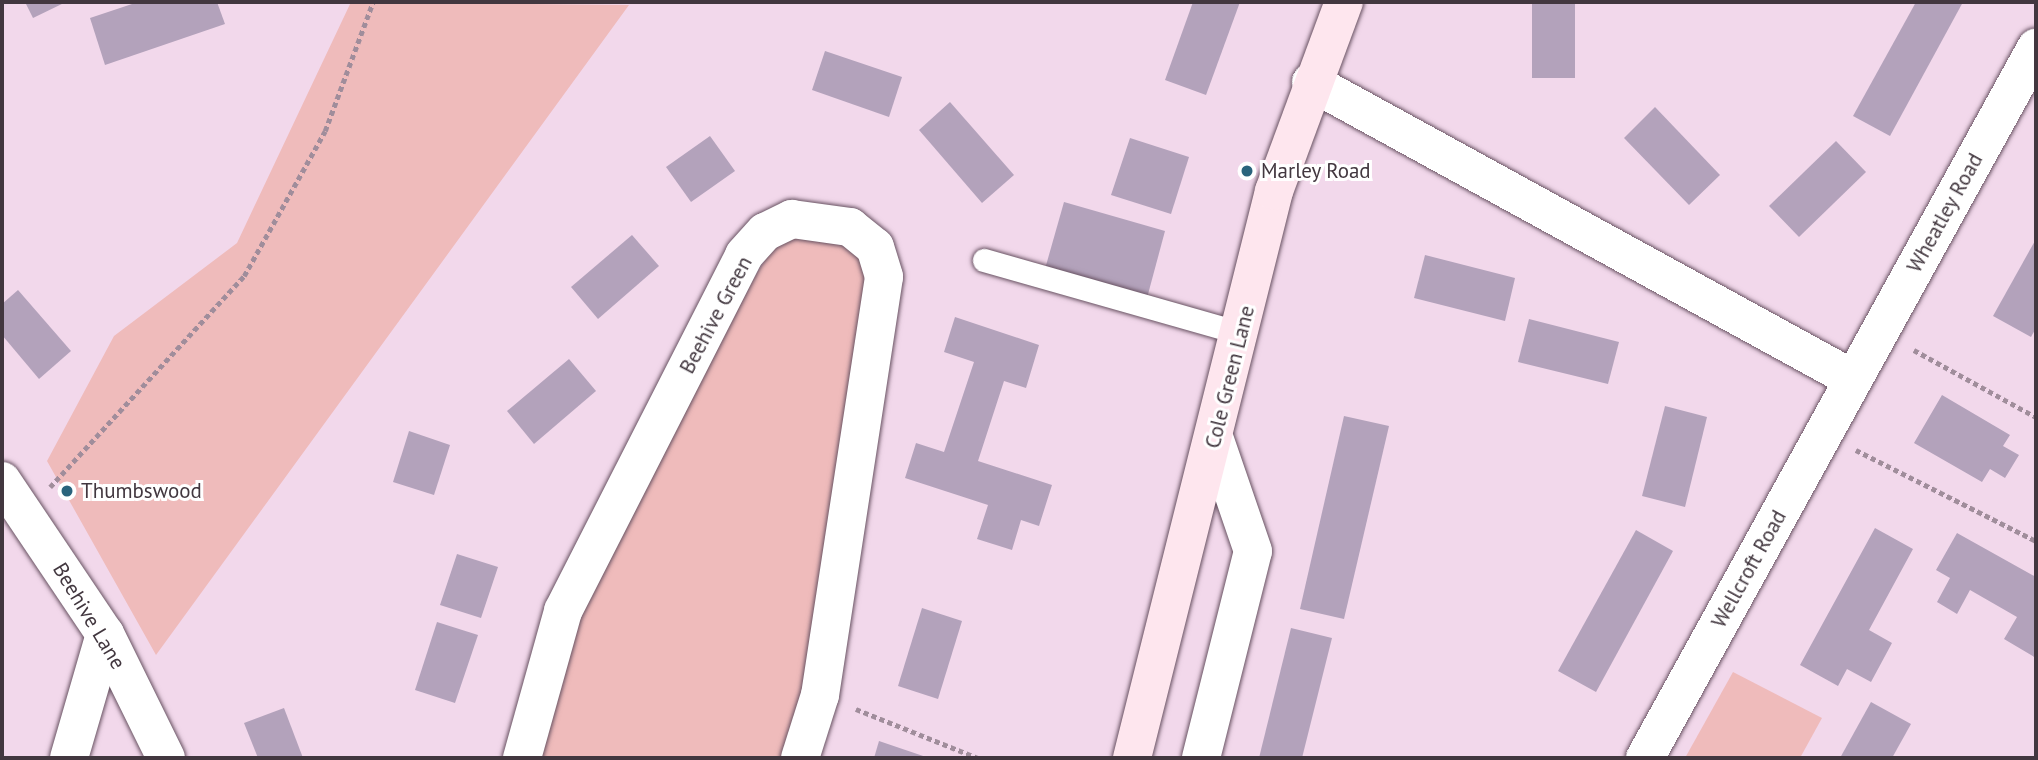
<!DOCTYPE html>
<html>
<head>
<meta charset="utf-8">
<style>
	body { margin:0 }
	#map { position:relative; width:2038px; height:760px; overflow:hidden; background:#f2d8eb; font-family:"PT Sans",sans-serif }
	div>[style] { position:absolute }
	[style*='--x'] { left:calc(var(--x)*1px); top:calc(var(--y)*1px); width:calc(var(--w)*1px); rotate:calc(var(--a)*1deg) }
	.green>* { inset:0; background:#efbbbb }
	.building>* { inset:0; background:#b3a2bb }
	.path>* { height:4.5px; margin-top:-2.25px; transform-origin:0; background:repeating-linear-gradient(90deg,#a08d9b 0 5px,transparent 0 8.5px) }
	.roads { filter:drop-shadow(0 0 2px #685262) drop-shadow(0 0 2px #685262) }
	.lane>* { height:23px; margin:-11.5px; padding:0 11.5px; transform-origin:11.5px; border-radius:11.5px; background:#fff }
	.street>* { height:38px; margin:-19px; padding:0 19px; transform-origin:19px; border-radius:19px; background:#fff }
	.secondary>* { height:38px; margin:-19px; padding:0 19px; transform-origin:19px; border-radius:19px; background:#fee6ee }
	.dots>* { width:19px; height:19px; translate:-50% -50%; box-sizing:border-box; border:4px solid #fff; border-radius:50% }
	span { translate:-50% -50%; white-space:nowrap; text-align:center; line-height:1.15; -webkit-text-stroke:6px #fff; paint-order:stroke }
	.poi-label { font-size:21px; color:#42373f }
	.left { translate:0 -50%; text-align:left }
	.street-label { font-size:21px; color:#42373f }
	.frame { position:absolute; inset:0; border:4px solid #42373f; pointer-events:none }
</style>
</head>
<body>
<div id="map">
	<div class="green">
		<div style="clip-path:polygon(351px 2px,629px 5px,156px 655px,47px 461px,114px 336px,237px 243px)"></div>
		<div style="clip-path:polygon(804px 232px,852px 245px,866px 272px,841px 508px,787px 758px,537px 758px,575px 620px,618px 534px,757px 273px,774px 246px)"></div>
		<div style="clip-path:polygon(1733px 672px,1822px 718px,1800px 758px,1685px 758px)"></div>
	</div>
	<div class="building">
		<div style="clip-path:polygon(25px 2px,66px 2px,33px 18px)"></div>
		<div style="clip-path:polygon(138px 2px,217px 2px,225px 24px,105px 65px,90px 18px)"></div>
		<div style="clip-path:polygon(1193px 2px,1240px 2px,1206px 95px,1165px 80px)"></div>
		<div style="clip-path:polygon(1532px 2px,1575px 2px,1575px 78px,1532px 78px)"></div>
		<div style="clip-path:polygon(1916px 2px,1963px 2px,1890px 136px,1853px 116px)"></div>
		<div style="clip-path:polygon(825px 51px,902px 77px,889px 117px,812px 90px)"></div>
		<div style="clip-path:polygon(950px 102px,1014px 175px,982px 203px,919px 130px)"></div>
		<div style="clip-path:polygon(1655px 107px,1720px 175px,1689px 205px,1624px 138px)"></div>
		<div style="clip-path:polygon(710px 136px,735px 171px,691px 202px,666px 167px)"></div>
		<div style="clip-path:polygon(1130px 138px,1189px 157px,1171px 214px,1111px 195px)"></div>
		<div style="clip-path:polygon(1836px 141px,1866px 172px,1799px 237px,1769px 206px)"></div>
		<div style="clip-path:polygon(1064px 202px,1165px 231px,1147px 298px,1045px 269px)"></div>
		<div style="clip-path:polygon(632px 235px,659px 266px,598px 319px,571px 287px)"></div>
		<div style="clip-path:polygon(2036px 239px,2036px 328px,2031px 337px,1993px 316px)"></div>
		<div style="clip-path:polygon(1425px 255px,1515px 278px,1505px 321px,1414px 298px)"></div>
		<div style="clip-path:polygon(18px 290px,71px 351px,39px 379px,2px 335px,2px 304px)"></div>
		<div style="clip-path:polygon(955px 317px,1039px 345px,1026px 388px,1004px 381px,978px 461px,1052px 485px,1039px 526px,1021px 520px,1012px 550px,977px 539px,988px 505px,905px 478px,916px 443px,944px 452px,974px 362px,944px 352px)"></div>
		<div style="clip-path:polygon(1529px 319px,1619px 342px,1608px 384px,1518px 362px)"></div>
		<div style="clip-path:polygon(569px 359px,596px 391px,534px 444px,507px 411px)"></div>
		<div style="clip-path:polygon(1942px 395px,2010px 435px,2003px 446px,2019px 455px,2005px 478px,1990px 469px,1982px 482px,1914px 443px)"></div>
		<div style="clip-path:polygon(1665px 406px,1707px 417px,1685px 507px,1642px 496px)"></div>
		<div style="clip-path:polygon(1344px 416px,1389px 426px,1344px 619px,1300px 609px)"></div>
		<div style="clip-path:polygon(409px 431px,450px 445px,434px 495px,393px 482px)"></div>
		<div style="clip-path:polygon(1875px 528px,1913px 549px,1869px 630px,1892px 643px,1871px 682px,1847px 669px,1838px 686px,1800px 665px)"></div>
		<div style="clip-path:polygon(1636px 530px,1673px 551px,1596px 692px,1558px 671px)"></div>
		<div style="clip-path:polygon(1957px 533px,2036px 577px,2036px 658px,2004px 639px,2017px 617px,1970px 590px,1957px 614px,1937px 602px,1950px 578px,1936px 570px)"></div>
		<div style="clip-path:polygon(457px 554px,498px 567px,481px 618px,440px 605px)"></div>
		<div style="clip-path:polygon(922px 608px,962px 621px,938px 699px,898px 686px)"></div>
		<div style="clip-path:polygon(437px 622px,478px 635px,455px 703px,415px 690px)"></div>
		<div style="clip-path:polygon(1291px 628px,1332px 638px,1302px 758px,1259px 758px)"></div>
		<div style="clip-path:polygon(1871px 702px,1911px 724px,1892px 758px,1840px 758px)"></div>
		<div style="clip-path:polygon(284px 708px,303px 758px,258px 758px,244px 723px)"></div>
		<div style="clip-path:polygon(879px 741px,929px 758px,874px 758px)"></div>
	</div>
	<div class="path">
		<div style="--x:1914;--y:350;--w:139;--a:28.8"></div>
		<div style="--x:1856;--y:450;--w:202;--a:26.8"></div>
		<div style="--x:50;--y:487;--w:287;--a:-47.4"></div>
		<div style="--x:244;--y:276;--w:166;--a:-60.8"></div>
		<div style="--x:325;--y:131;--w:138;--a:-69.6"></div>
		<div style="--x:856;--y:709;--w:131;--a:21.9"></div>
	</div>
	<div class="roads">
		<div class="lane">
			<div style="--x:984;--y:260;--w:267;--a:15.9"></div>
		</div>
		<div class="street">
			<div style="--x:1311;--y:82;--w:618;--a:28.72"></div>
			<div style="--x:2;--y:481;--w:184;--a:56.1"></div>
			<div style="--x:105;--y:634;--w:138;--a:63.8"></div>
			<div style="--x:69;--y:758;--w:129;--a:-73.8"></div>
			<div style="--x:522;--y:758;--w:153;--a:-74.4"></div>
			<div style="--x:563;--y:611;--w:399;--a:-63"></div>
			<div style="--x:744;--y:255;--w:31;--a:-48"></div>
			<div style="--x:765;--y:232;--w:30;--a:-26"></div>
			<div style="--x:792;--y:219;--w:59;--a:7.9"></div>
			<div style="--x:850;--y:227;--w:32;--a:39"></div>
			<div style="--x:875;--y:247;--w:31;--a:73"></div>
			<div style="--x:884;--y:277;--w:423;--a:98.7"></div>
			<div style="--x:820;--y:695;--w:66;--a:107.6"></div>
			<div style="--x:1201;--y:758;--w:213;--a:-75.9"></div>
			<div style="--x:1253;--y:551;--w:117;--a:-108.9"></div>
			<div style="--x:1645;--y:758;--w:811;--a:-61.16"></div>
		</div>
		<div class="secondary">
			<div style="--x:1132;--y:758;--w:585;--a:-75.94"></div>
			<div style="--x:1274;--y:191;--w:202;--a:-69.7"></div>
		</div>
	</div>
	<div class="dots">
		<div style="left:1247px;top:171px;background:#2a637c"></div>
		<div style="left:67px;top:491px;background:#2a637c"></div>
	</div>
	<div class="poi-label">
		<span class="left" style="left:1261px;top:171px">Marley Road</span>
		<span class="left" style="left:81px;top:491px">Thumbswood</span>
	</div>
	<div class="street-label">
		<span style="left:1945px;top:213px;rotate:-61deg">Wheatley Road</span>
		<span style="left:716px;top:315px;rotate:-62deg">Beehive Green</span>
		<span style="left:1230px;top:377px;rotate:-76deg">Cole Green Lane</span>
		<span style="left:1749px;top:569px;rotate:-61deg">Wellcroft Road</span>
		<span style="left:89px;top:616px;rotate:59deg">Beehive Lane</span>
	</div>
	<div class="frame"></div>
</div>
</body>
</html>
